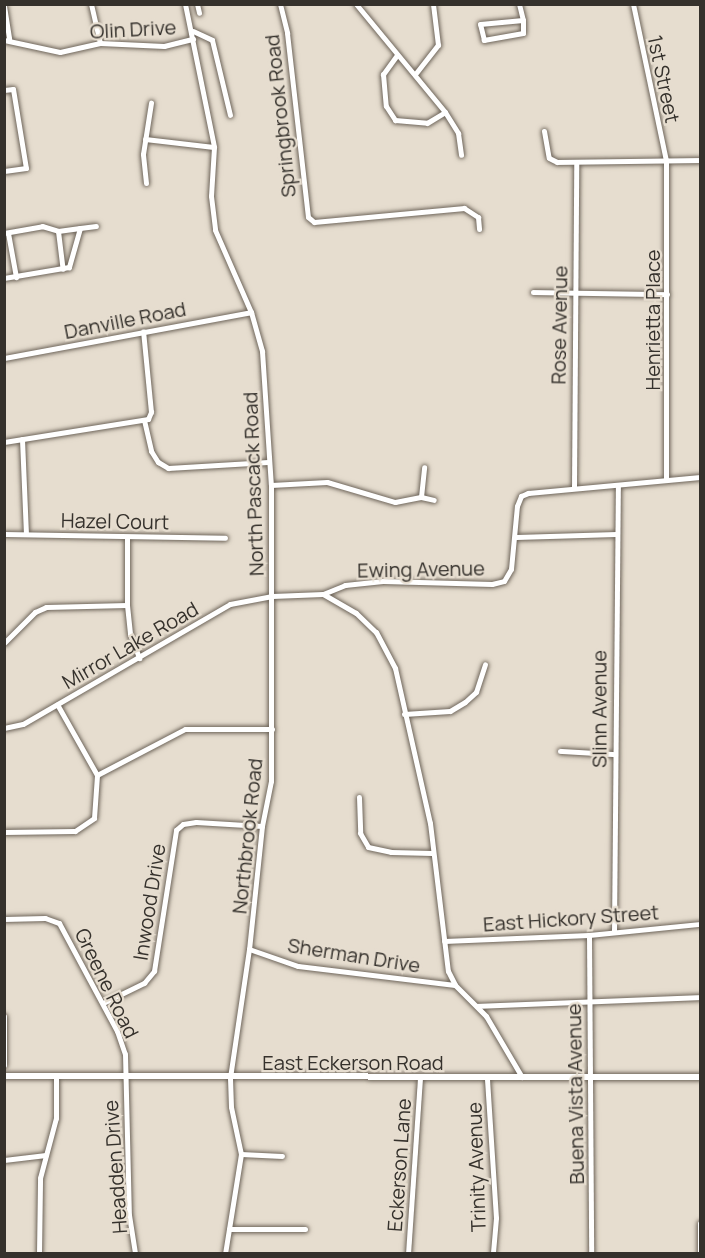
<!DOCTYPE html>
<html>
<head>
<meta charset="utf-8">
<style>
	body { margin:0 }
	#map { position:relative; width:705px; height:1258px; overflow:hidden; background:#e6ddcf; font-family:Manrope,sans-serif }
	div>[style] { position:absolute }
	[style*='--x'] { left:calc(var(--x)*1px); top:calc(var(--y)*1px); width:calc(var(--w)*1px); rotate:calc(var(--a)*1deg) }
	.roads { filter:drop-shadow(0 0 2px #6e655a) drop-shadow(0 0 2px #6e655a) }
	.minor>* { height:5px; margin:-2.5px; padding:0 2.5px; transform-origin:2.5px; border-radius:2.5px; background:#fff }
	.tertiary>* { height:6px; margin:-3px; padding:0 3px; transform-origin:3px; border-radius:3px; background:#fff }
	span { translate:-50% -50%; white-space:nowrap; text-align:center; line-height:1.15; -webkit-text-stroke:4.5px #e6ddcf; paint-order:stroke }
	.street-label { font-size:20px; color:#35312c }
	.frame { position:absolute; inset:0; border:6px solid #35312c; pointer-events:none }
</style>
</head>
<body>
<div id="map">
	<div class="roads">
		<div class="minor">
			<div style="--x:91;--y:4;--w:40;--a:77"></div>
			<div style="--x:185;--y:4;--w:146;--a:78.5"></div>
			<div style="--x:214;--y:147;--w:49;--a:93.5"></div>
			<div style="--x:211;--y:196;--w:34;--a:83"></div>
			<div style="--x:215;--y:230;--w:90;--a:66.3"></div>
			<div style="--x:251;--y:312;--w:41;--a:74.2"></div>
			<div style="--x:262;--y:351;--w:134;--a:86.2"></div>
			<div style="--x:271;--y:485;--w:296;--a:90"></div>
			<div style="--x:271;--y:781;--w:46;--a:101.3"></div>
			<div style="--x:262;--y:826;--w:124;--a:96"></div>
			<div style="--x:249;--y:949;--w:130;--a:98.4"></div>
			<div style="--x:230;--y:1078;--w:29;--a:88"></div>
			<div style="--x:231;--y:1107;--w:48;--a:78"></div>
			<div style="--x:241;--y:1154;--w:101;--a:99.1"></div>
			<div style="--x:197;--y:4;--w:9;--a:77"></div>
			<div style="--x:280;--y:4;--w:30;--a:76"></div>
			<div style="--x:287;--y:33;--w:185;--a:83.5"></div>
			<div style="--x:308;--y:217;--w:8;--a:40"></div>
			<div style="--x:314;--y:222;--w:151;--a:-5.3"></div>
			<div style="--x:464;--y:208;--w:17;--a:33"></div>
			<div style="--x:478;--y:217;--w:12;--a:85"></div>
			<div style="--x:356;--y:4;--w:140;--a:50.5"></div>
			<div style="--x:445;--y:112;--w:25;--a:58"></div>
			<div style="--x:458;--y:133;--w:22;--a:82"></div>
			<div style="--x:519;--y:4;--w:16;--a:76"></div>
			<div style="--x:523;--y:20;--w:13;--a:90"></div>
			<div style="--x:523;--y:33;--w:40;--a:170"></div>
			<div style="--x:484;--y:40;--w:16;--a:-104"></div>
			<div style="--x:480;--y:24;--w:43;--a:-5.3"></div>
			<div style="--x:633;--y:4;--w:159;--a:78.1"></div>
			<div style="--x:666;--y:160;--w:320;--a:90"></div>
			<div style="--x:4;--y:6;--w:33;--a:81"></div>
			<div style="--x:193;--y:31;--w:21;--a:25"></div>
			<div style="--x:212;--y:40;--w:77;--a:76.5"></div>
			<div style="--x:4;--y:40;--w:57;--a:12.1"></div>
			<div style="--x:60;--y:52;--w:41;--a:-12.7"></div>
			<div style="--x:100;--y:43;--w:64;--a:2.7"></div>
			<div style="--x:164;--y:46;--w:30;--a:-14"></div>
			<div style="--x:397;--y:55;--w:24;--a:126"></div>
			<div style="--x:383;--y:74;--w:32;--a:85"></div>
			<div style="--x:386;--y:106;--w:17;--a:57"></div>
			<div style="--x:395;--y:120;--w:32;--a:5"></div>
			<div style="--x:427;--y:123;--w:21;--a:-31"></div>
			<div style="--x:416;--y:73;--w:36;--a:-52"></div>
			<div style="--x:438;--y:45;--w:41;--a:-97"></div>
			<div style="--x:4;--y:90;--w:9;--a:-6"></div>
			<div style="--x:13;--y:89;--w:80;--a:80.7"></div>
			<div style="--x:26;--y:168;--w:22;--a:172"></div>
			<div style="--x:544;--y:131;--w:27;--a:80"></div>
			<div style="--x:549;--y:158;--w:9;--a:27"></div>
			<div style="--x:557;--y:162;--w:143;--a:-0.8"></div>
			<div style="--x:145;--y:139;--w:69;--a:6.6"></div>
			<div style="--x:146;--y:183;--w:29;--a:-96"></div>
			<div style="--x:143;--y:154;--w:52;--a:-81.1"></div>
			<div style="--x:80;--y:228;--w:16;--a:-7"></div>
			<div style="--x:58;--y:231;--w:38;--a:83"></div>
			<div style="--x:4;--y:233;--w:39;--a:-10"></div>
			<div style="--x:42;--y:226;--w:17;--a:17"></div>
			<div style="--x:58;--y:231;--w:22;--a:-8"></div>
			<div style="--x:80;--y:228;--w:41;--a:105.8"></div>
			<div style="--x:69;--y:267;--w:66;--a:170.4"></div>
			<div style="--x:8;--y:233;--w:45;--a:79.7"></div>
			<div style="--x:533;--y:292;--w:134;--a:0.9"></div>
			<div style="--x:4;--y:358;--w:251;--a:-10.5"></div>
			<div style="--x:144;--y:420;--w:32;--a:77"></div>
			<div style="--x:151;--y:451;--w:13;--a:58"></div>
			<div style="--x:158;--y:462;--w:12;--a:31"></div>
			<div style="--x:168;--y:468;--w:100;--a:-3.4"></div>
			<div style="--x:22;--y:439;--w:95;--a:87.6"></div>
			<div style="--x:4;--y:442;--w:146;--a:-9.1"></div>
			<div style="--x:148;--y:419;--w:8;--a:-67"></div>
			<div style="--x:151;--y:412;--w:81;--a:-95.6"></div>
			<div style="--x:271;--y:485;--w:56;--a:-3.1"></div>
			<div style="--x:327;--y:482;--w:71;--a:16.4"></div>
			<div style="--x:395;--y:502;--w:26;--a:-11"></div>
			<div style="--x:421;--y:497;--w:13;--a:13"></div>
			<div style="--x:574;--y:488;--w:326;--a:-89.6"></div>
			<div style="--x:421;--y:497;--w:30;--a:-84"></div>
			<div style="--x:4;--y:534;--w:221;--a:1"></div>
			<div style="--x:127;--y:537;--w:68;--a:90"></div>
			<div style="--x:127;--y:605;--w:29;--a:84"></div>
			<div style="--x:130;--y:634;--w:26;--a:69"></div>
			<div style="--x:516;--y:537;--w:100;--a:-1.7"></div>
			<div style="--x:323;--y:594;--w:24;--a:-22"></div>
			<div style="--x:345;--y:585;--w:38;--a:-6"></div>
			<div style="--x:383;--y:581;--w:109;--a:1.6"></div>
			<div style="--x:492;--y:584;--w:12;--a:-14"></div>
			<div style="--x:504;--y:581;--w:14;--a:-60"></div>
			<div style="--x:511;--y:569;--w:63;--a:-84.6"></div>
			<div style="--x:517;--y:506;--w:11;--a:-68"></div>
			<div style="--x:521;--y:496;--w:8;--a:-23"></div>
			<div style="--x:528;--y:493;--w:173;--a:-5.3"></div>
			<div style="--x:4;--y:643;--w:44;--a:-45"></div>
			<div style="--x:35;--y:612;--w:12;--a:-24"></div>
			<div style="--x:46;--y:607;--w:81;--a:-1.4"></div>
			<div style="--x:404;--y:714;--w:46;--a:-3.7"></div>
			<div style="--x:450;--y:711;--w:17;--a:-31"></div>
			<div style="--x:465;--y:702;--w:15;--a:-42"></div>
			<div style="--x:476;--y:692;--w:29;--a:-72"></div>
			<div style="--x:4;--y:728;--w:19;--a:-12"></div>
			<div style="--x:23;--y:724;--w:239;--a:-30.1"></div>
			<div style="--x:230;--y:604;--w:43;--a:-10.8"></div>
			<div style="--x:272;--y:596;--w:51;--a:-2.2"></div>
			<div style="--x:323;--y:594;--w:38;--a:30"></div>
			<div style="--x:356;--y:613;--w:28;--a:44"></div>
			<div style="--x:376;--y:632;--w:41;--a:62.2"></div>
			<div style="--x:395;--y:668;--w:159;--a:77.3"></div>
			<div style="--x:430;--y:823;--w:149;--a:83.1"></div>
			<div style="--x:448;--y:971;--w:16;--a:63"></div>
			<div style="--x:455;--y:985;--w:44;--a:45"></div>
			<div style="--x:486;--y:1016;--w:71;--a:59.5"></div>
			<div style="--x:560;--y:751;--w:54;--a:3.2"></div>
			<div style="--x:97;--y:775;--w:99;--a:-27.6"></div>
			<div style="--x:185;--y:729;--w:87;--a:0"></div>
			<div style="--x:359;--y:797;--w:36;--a:88"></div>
			<div style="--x:360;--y:833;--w:16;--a:60"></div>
			<div style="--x:368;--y:847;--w:24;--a:12"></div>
			<div style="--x:391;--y:852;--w:41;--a:1.4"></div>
			<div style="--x:4;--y:832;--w:71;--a:-0.8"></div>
			<div style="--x:75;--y:831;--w:23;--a:-34"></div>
			<div style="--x:94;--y:818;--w:43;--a:-86"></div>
			<div style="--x:97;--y:775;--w:81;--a:-119.4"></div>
			<div style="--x:4;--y:919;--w:41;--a:-1.4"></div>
			<div style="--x:45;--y:918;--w:15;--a:20"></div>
			<div style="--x:59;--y:923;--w:123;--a:61.8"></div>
			<div style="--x:117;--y:1031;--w:24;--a:71"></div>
			<div style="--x:125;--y:1054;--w:161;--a:88.6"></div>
			<div style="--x:129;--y:1215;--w:39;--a:81"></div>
			<div style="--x:614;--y:932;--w:446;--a:-89.5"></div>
			<div style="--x:589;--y:935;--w:319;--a:89.6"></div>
			<div style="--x:444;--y:941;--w:145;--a:-2.4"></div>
			<div style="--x:589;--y:935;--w:112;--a:-5.7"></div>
			<div style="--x:249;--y:949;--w:52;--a:19.1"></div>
			<div style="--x:298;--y:966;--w:158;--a:6.9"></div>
			<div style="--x:103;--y:1003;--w:46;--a:-26"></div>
			<div style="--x:144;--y:983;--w:16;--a:-50"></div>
			<div style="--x:154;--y:971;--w:143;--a:-81.1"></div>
			<div style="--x:176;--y:830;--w:9;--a:-41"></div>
			<div style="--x:183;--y:824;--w:13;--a:-9"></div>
			<div style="--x:196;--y:822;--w:66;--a:3.5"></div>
			<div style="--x:477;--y:1006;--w:223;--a:-2.3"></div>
			<div style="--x:4;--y:1016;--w:49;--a:90"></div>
			<div style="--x:487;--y:1079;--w:139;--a:86.3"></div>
			<div style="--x:496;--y:1218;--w:36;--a:95"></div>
			<div style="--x:241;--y:1154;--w:41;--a:2.8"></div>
			<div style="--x:4;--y:1160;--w:42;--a:-6.8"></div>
			<div style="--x:229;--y:1229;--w:76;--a:0"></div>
			<div style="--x:39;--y:1254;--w:76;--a:-89.2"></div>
			<div style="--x:40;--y:1178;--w:62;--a:-75.1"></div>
			<div style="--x:56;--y:1118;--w:42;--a:-90"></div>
			<div style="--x:408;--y:1254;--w:175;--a:-86.1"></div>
			<div style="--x:700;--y:1254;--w:31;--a:-90"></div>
		</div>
		<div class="tertiary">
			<div style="--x:4;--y:1076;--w:696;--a:0.08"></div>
		</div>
	</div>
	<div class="street-label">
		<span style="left:133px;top:29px;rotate:-3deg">Olin Drive</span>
		<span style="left:664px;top:79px;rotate:78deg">1st Street</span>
		<span style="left:280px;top:116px;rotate:-96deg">Springbrook Road</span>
		<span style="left:125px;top:320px;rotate:-11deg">Danville Road</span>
		<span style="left:652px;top:320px;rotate:-90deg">Henrietta Place</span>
		<span style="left:559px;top:325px;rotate:-89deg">Rose Avenue</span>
		<span style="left:253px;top:484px;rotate:-92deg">North Pascack Road</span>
		<span style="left:115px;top:521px;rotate:1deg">Hazel Court</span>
		<span style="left:421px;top:569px;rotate:-1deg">Ewing Avenue</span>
		<span style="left:130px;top:645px;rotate:-30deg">Mirror Lake Road</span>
		<span style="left:599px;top:709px;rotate:-90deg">Slinn Avenue</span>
		<span style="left:247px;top:836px;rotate:-84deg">Northbrook Road</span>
		<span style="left:149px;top:902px;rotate:-81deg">Inwood Drive</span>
		<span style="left:571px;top:918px;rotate:-4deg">East Hickory Street</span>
		<span style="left:354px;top:955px;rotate:9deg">Sherman Drive</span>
		<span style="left:107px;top:983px;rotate:64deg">Greene Road</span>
		<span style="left:353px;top:1062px">East Eckerson Road</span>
		<span style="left:575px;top:1094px;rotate:-91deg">Buena Vista Avenue</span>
		<span style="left:399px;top:1165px;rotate:-86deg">Eckerson Lane</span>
		<span style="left:115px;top:1167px;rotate:-94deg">Headden Drive</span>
		<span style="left:476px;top:1167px;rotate:-92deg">Trinity Avenue</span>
	</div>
	<div class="frame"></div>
</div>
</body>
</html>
